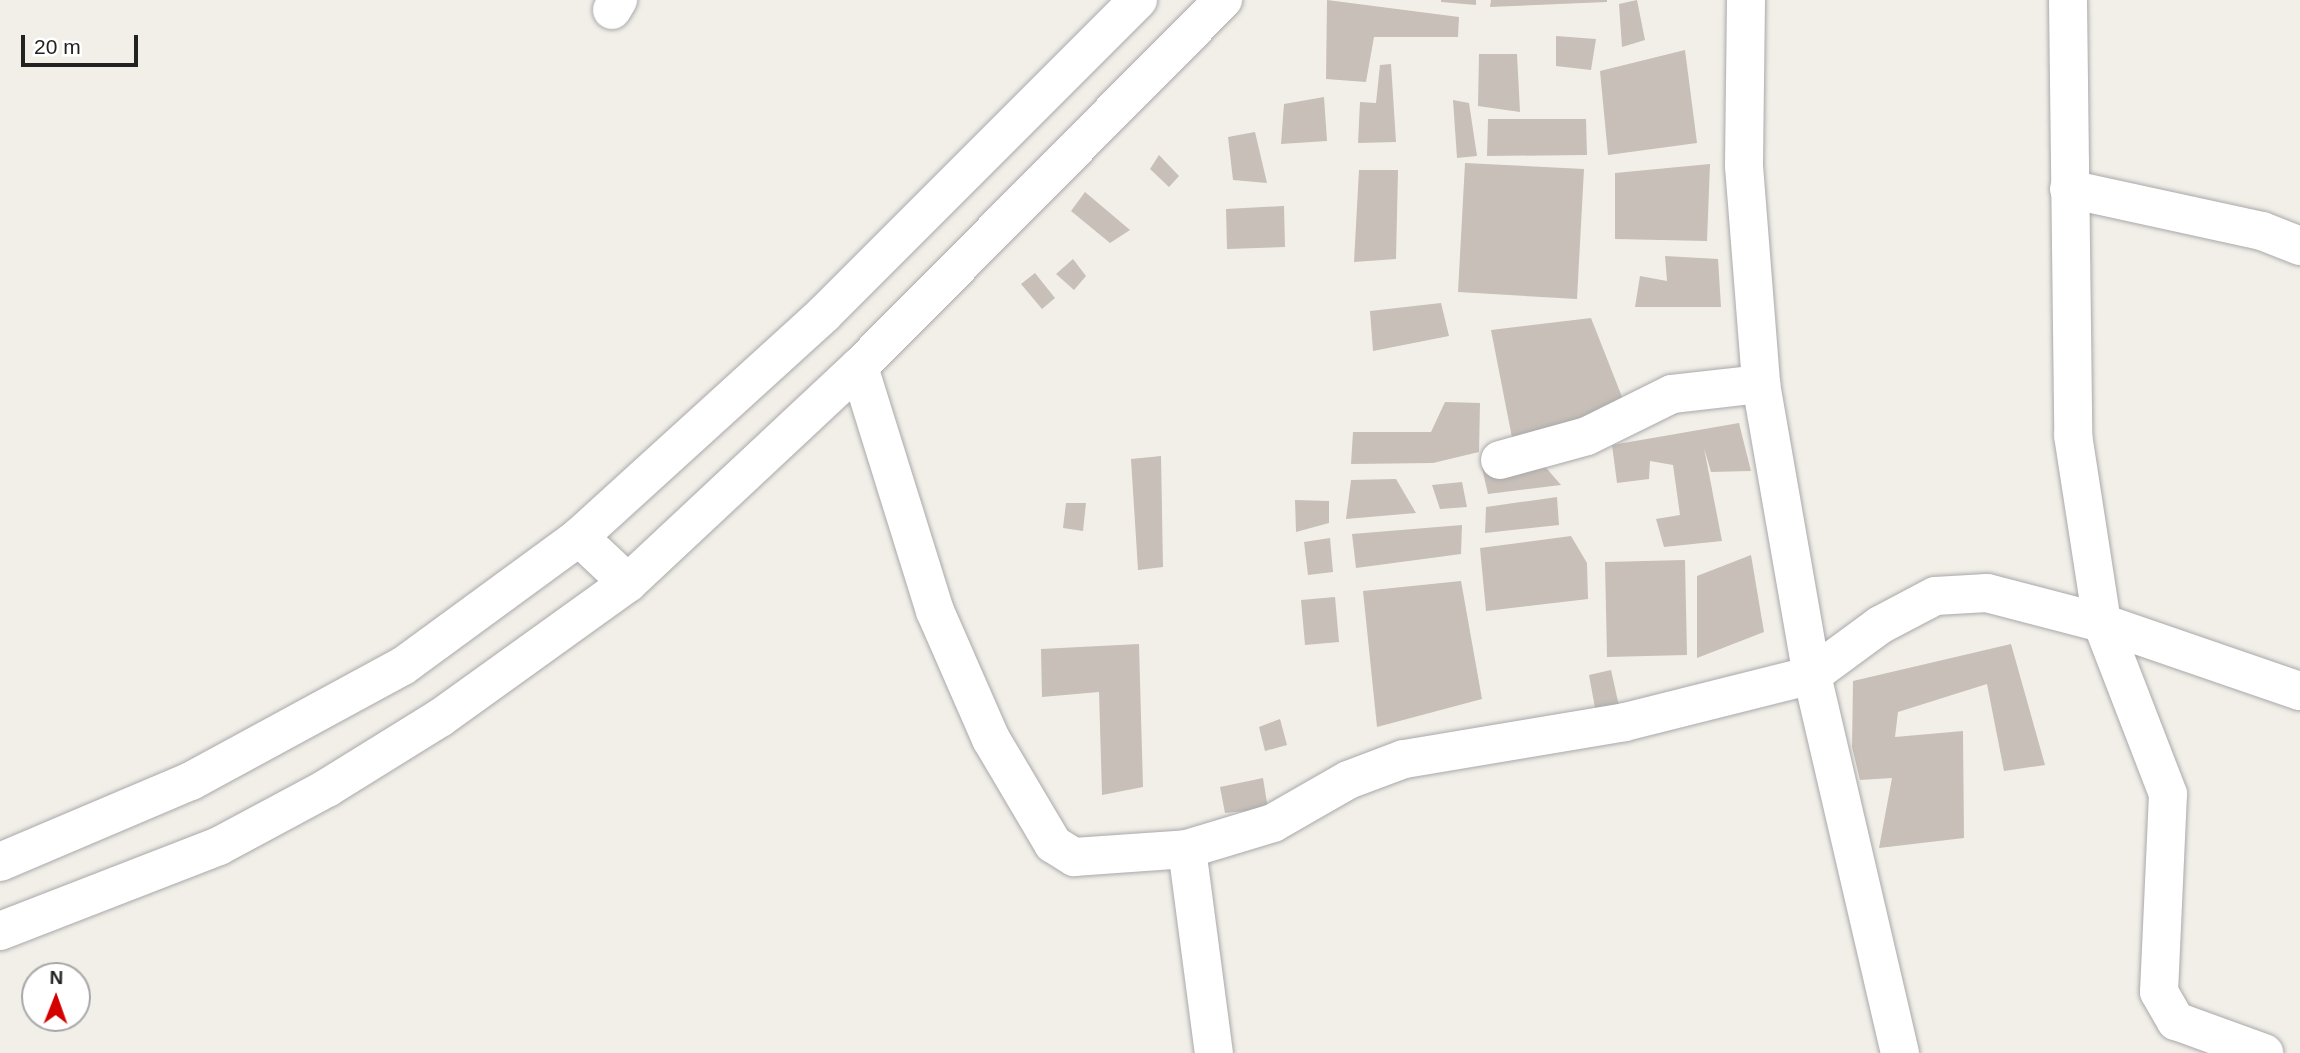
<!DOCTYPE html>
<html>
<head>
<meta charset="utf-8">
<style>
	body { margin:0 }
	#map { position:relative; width:2300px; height:1053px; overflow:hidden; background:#f2efe9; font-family:Helvetica,sans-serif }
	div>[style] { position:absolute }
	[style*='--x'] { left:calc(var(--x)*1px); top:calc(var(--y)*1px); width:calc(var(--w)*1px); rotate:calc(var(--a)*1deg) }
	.building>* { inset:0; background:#c7bfb8 }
	.roads { filter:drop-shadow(0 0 2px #a9a9a9) drop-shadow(0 0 2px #a9a9a9) }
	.minor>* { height:38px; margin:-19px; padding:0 19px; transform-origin:19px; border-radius:19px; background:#fff }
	span { translate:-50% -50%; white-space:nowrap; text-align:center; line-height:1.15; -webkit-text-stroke:6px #fff; paint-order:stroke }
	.north { position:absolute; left:21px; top:962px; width:70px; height:70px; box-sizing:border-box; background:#fff; border:2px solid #a7a7a7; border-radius:50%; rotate:1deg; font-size:19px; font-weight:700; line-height:28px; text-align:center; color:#222 }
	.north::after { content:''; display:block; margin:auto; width:24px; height:32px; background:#d40000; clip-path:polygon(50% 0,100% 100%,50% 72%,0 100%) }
	.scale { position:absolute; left:21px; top:35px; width:117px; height:32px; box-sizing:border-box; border:4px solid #222; border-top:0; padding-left:9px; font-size:21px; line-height:24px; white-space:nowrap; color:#222; -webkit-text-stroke:5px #fff; paint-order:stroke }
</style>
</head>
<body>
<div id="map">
	<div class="building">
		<div style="clip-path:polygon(1327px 0,1459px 17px,1458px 37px,1374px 37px,1366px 82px,1326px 79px)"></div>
		<div style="clip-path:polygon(1441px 0,1476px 0,1476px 5px,1441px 2px)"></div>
		<div style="clip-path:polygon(1491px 0,1607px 0,1607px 2px,1490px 7px)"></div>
		<div style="clip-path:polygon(1637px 0,1645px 40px,1622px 47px,1619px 4px)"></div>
		<div style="clip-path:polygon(1556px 36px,1596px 39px,1591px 70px,1556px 66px)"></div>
		<div style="clip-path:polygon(1685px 50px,1697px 143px,1608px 155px,1600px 71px)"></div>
		<div style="clip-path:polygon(1479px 54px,1517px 54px,1520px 112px,1478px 106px)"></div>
		<div style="clip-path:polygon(1391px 64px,1396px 142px,1358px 143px,1360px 102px,1376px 103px,1380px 65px)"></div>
		<div style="clip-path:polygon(1324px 97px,1327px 141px,1281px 144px,1284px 104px)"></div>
		<div style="clip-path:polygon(1453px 100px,1469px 103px,1477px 156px,1457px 158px)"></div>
		<div style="clip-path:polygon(1488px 119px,1586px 119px,1587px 155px,1487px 156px)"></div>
		<div style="clip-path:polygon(1255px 132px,1267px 183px,1233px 180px,1228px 137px)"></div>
		<div style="clip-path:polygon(1159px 155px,1179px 176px,1169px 187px,1150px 169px)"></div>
		<div style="clip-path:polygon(1465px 163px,1584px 169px,1577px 299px,1458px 292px)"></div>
		<div style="clip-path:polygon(1710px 164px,1707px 241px,1615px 239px,1615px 173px)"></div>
		<div style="clip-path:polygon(1359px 170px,1398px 170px,1396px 259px,1354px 262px)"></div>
		<div style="clip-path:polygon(1085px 192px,1130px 230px,1110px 243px,1071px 211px)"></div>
		<div style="clip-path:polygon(1284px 206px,1285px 247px,1227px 249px,1226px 209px)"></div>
		<div style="clip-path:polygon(1665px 256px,1718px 259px,1721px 307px,1635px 307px,1640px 276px,1667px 281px)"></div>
		<div style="clip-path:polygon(1073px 259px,1086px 276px,1074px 290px,1056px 274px)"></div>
		<div style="clip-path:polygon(1035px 273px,1055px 298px,1042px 309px,1021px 284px)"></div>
		<div style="clip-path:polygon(1441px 303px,1449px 336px,1373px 351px,1370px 311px)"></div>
		<div style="clip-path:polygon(1591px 318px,1626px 407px,1514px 448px,1491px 330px)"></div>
		<div style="clip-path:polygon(1445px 402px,1480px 403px,1479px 452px,1433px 463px,1351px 464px,1353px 432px,1431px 432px)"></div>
		<div style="clip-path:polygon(1739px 423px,1751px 471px,1711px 472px,1704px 448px,1722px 541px,1664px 547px,1656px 519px,1680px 515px,1673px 465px,1650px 461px,1649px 479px,1617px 483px,1612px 445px)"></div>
		<div style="clip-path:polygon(1161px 456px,1163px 567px,1138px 570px,1131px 459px)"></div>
		<div style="clip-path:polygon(1542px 463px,1561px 485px,1488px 494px,1482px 468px)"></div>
		<div style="clip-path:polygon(1396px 479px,1416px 513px,1346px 519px,1351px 480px)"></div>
		<div style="clip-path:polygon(1462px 482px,1467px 507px,1440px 509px,1432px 485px)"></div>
		<div style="clip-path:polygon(1557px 497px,1559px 525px,1485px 533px,1486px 507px)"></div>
		<div style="clip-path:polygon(1295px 500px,1329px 501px,1329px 523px,1296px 532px)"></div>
		<div style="clip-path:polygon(1066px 503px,1086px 503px,1083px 531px,1063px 528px)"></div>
		<div style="clip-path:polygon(1462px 525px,1461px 554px,1356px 568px,1352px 534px)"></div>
		<div style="clip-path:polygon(1571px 536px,1587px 563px,1588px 599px,1486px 611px,1480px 548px)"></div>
		<div style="clip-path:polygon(1330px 538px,1333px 572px,1308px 575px,1304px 542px)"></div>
		<div style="clip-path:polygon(1751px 555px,1764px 632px,1697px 658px,1697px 576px)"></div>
		<div style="clip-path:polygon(1685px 560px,1687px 655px,1607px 657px,1605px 562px)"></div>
		<div style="clip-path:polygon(1461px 581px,1482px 699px,1377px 727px,1363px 591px)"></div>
		<div style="clip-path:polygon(1335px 597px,1339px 642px,1305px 645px,1301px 600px)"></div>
		<div style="clip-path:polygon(1139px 644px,1143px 787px,1102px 795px,1099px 692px,1042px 697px,1041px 649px)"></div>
		<div style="clip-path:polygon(2011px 644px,2045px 765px,2004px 771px,1987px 684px,1898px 712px,1895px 737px,1963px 731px,1964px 838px,1879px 848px,1892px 778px,1860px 780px,1852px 747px,1853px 681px)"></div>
		<div style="clip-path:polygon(1611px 670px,1619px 706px,1595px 708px,1589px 675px)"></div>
		<div style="clip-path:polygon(1280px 719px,1287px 745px,1265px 751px,1259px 727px)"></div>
		<div style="clip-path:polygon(1263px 778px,1268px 809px,1225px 813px,1220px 787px)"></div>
	</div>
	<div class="roads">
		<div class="minor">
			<div style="--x:1746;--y:0;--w:166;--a:90.7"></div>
			<div style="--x:1744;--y:166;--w:219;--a:85.5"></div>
			<div style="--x:1761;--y:384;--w:295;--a:80.1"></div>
			<div style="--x:1812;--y:675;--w:388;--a:76.9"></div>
			<div style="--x:2068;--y:0;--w:435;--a:89.3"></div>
			<div style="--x:2073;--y:435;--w:190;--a:81.2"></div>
			<div style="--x:2102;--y:623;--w:183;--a:68.9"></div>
			<div style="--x:2168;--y:794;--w:198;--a:92.6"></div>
			<div style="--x:2159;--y:992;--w:34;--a:60"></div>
			<div style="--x:2176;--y:1021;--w:94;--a:20"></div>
			<div style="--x:612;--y:10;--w:12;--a:-59"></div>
			<div style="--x:2069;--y:189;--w:198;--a:12.3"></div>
			<div style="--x:2262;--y:231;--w:41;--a:21.5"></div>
			<div style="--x:859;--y:367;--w:256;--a:72.7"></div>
			<div style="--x:935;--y:611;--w:140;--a:66.4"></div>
			<div style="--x:991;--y:739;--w:122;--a:59.4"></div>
			<div style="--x:1053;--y:844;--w:25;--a:32"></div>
			<div style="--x:1074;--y:857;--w:113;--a:-4"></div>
			<div style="--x:1187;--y:849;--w:90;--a:-16.8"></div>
			<div style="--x:1273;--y:823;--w:86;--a:-29.8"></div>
			<div style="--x:1348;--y:780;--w:60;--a:-20.6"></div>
			<div style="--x:1404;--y:759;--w:224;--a:-9.5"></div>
			<div style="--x:1625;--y:722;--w:193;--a:-14.1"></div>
			<div style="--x:1812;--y:675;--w:84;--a:-36.3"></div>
			<div style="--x:1880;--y:625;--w:62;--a:-27.8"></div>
			<div style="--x:1935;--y:596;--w:52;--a:-3.3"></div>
			<div style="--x:1987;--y:593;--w:119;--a:14.6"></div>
			<div style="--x:2102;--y:623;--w:209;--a:19"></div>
			<div style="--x:1500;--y:460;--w:90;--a:-15.4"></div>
			<div style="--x:1587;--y:436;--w:95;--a:-26.3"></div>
			<div style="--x:1672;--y:394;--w:90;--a:-6.4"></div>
			<div style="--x:579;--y:537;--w:67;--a:43.2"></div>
			<div style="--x:1187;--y:849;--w:206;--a:82.5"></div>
			<div style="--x:0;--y:862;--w:207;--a:-23"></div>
			<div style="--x:191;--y:781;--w:241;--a:-28.5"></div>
			<div style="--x:403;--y:666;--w:218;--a:-36.2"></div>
			<div style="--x:579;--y:537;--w:331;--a:-42.3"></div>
			<div style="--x:824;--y:314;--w:444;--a:-45"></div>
			<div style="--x:0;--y:931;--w:235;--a:-21.2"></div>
			<div style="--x:219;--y:846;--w:123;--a:-28.2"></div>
			<div style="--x:327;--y:788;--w:133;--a:-31.8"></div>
			<div style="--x:440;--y:718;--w:231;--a:-35.7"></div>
			<div style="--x:628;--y:583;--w:316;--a:-43.1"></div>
			<div style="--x:859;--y:367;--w:517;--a:-45.24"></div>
		</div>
	</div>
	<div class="north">N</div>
	<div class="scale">20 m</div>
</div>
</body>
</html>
